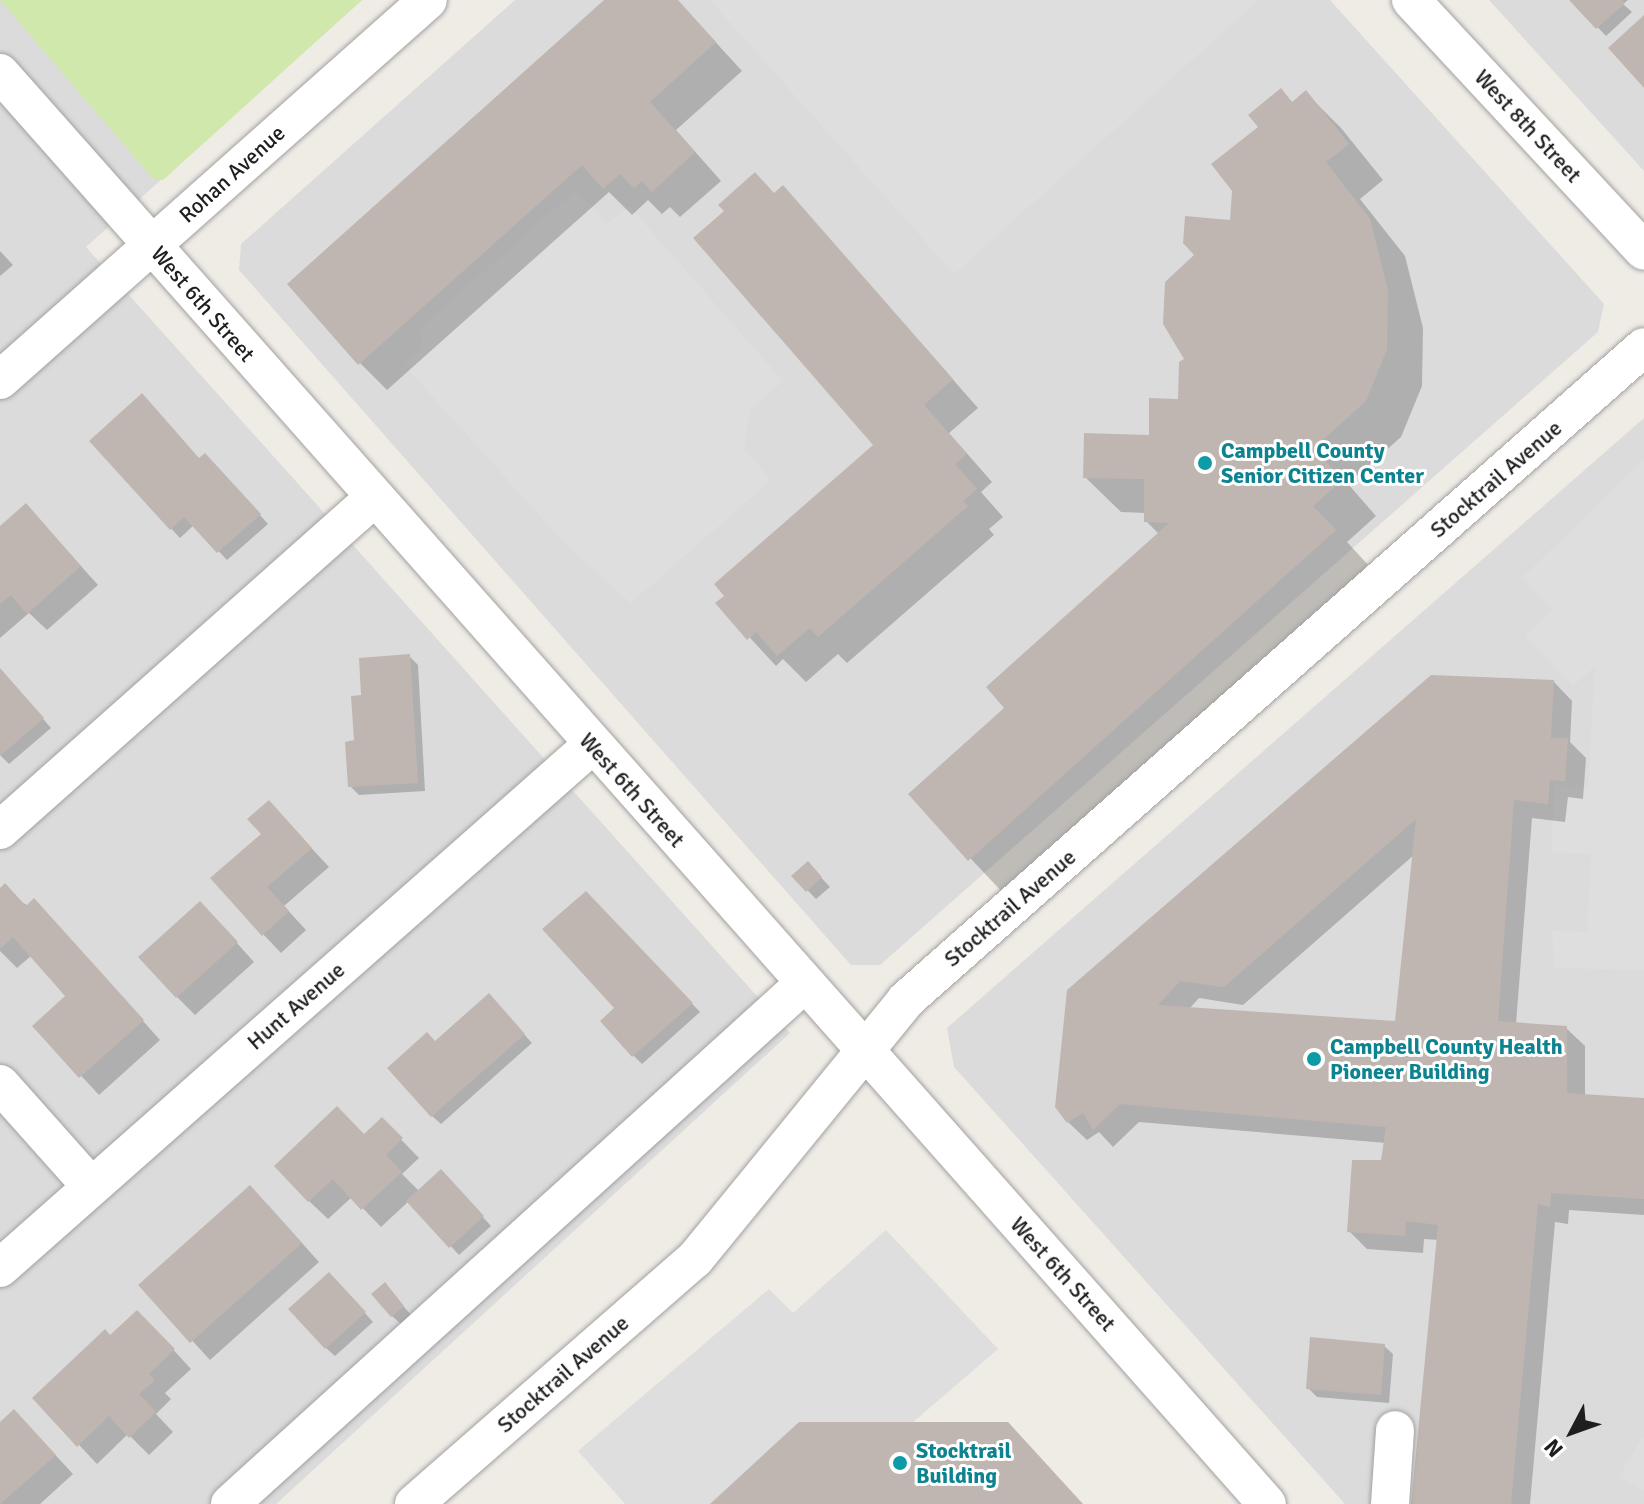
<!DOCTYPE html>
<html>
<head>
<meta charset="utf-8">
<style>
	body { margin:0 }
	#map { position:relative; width:1644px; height:1504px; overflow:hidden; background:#efebe5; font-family:Signika,sans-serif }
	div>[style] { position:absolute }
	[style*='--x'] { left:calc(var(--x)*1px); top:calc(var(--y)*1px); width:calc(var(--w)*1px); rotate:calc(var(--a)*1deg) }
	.residential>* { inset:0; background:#dcdbdc }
	.grass>* { inset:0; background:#d0e8ac }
	.parking>* { inset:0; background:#dedede }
	.shadow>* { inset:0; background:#0003 }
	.building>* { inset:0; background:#c0b6b1 }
	.roads { filter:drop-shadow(0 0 2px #a2a2a2) drop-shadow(0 0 2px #a2a2a2) }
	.minor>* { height:38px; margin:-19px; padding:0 19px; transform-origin:19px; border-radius:19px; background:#fff }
	.dots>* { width:22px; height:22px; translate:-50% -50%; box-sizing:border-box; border:4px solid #fff; border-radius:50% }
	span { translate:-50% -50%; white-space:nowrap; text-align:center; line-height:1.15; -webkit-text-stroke:6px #fff; paint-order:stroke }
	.street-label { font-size:22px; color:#1e1e1e }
	.culture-label { font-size:22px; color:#0d838f; font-weight:700 }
	.left { translate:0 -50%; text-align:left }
	.north { position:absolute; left:1532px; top:1392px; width:80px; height:80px; -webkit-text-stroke:6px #fff; paint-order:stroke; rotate:229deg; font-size:22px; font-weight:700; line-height:32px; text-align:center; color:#1e1e1e }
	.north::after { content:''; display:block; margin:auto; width:28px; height:36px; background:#1e1e1e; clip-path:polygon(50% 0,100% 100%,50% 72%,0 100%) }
</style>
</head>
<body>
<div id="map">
	<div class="residential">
		<div style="clip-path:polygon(0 0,362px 0,86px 247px,790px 1033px,276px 1504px,0 1504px)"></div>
		<div style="clip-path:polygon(515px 0,1330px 0,1604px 304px,1598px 332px,880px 965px,851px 965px,239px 270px,241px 244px)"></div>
		<div style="clip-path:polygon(1489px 0,1644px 0,1644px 171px)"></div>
		<div style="clip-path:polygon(1644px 418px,1644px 1504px,1345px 1504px,954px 1067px,947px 1028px)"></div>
	</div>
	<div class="grass">
		<div style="clip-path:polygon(0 0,362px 0,163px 180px,154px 180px)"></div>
	</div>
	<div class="parking">
		<div style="clip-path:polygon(710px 0,1259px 0,954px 274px)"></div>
		<div style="clip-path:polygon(576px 190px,607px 224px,629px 206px,783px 381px,750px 410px,744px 449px,771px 480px,631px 603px,568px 547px,404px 365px,423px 348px,420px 328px)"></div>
		<div style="clip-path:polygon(1644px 459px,1644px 970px,1554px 968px,1552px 931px,1587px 932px,1591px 854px,1551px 852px,1555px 785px,1588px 787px,1595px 666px,1573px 686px,1525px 636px,1553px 609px,1522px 578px)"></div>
		<div style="clip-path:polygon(886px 1230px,998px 1349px,818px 1504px,625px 1504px,578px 1451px,769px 1289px,793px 1313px)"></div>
		<div style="clip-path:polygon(1642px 1437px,1644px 1438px,1644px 1491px,1619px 1477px)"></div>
	</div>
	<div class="shadow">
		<div style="clip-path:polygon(607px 0,677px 0,742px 71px,676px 130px,721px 181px,680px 217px,670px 207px,662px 214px,648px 200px,632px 215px,609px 192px,387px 390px,360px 363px)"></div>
		<div style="clip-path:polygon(1572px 0,1628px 0,1623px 4px,1632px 12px,1606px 36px)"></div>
		<div style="clip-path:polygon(1281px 91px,1293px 103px,1306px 93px,1341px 128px,1383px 180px,1360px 199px,1405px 256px,1423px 328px,1422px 386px,1401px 437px,1348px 484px,1376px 516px,1347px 542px,1370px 567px,1005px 895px,910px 794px,1007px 708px,1159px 534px,1146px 521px,1146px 513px,1121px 512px,1085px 477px,1150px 437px,1180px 401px,1187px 359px,1261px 128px)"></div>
		<div style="clip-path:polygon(783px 187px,978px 408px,949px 433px,992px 482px,981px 492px,1003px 517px,989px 529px,994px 535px,847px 663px,838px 654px,806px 682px,783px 659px,776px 666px,718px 603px,876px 445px,775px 194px)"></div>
		<div style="clip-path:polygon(0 251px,13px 265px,0 276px)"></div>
		<div style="clip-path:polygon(91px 442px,214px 464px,268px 524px,227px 560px,194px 525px,180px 538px)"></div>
		<div style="clip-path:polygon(26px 505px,98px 585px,47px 630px,29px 613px,0 638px,0 529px)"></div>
		<div style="clip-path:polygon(409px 656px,418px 665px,425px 791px,359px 795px,350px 786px,363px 697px)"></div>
		<div style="clip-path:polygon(0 670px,51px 728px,9px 764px,0 755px)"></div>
		<div style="clip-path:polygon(evenodd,1554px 682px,1572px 701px,1570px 742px,1586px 758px,1583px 799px,1568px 797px,1565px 822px,1532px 818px,1516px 1024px,1566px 1028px,1585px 1046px,1585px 1096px,1644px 1100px,1644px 1215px,1569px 1210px,1568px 1224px,1555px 1222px,1530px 1504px,1413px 1504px,1439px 1240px,1424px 1239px,1423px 1253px,1367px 1249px,1349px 1231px,1383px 1162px,1386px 1143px,1139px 1122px,1113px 1147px,1099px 1132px,1087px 1140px,1068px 1122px,1069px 991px,1554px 682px,1415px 854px,1397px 1023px,1189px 1009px,1199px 998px,1243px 1005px,1415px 854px)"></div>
		<div style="clip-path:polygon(269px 802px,329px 867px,284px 906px,306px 930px,281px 953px,263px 934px,263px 834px)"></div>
		<div style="clip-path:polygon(808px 864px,830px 887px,816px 899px,794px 876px)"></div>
		<div style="clip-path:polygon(0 890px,52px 919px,160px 1040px,99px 1095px,35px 1026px,68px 996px,32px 955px,17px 968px,0 951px)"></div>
		<div style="clip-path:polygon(586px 893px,700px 1012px,642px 1064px,633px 1055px,616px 1008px)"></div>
		<div style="clip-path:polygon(218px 922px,254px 962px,195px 1015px,177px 997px)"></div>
		<div style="clip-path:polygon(497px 1005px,532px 1043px,441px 1124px,432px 1116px)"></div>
		<div style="clip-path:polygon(382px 1120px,419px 1158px,402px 1174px,420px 1192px,450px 1181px,491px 1226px,459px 1255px,409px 1201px,381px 1227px,352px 1197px,328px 1219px,309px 1201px)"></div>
		<div style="clip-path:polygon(268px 1205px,319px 1262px,210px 1360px,141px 1285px)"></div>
		<div style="clip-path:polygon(338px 1283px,373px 1322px,335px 1356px,326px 1348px)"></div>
		<div style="clip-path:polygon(393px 1294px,411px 1315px,401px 1324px,392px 1316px)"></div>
		<div style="clip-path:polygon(156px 1331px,191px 1369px,165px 1393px,171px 1399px,156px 1414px,173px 1432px,149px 1455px,128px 1434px,97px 1464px,35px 1398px,111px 1338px)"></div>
		<div style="clip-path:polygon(1384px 1346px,1393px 1354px,1389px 1403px,1317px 1397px,1308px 1388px)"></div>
		<div style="clip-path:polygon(0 1425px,32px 1430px,73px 1474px,40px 1504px,0 1504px)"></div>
	</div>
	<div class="building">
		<div style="clip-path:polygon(604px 0,678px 0,716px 42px,650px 102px,695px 152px,652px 192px,642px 181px,634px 188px,620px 174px,603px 189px,582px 165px,358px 365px,287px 284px)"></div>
		<div style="clip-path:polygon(1569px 0,1622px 0,1625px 3px,1596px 29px)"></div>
		<div style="clip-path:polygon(1644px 15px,1644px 88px,1608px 48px)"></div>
		<div style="clip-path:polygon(1281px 88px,1292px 102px,1306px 90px,1349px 144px,1326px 162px,1370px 219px,1388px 291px,1387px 349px,1366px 401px,1314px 448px,1342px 480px,1313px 506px,1336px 530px,968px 861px,908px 794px,1004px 708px,986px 687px,1169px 523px,1144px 522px,1144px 479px,1083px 478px,1084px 433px,1149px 435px,1149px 398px,1178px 399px,1179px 362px,1184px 359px,1163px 324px,1165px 282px,1194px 255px,1183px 243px,1185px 216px,1230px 220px,1232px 191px,1211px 164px,1258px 127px,1248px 115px)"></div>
		<div style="clip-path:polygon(755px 172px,774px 193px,783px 185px,953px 379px,924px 405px,967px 454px,955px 464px,977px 489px,963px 501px,968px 506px,818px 637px,810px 628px,777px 656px,756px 632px,747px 640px,715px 603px,724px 596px,714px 584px,873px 445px,693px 238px,724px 211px,718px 205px)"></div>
		<div style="clip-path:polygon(142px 393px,199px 458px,205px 453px,261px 514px,217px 553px,184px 517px,170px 530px,89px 441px)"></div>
		<div style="clip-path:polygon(26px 503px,81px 566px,27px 614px,11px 595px,0 604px,0 526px)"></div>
		<div style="clip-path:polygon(410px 654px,418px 783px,348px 787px,345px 742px,354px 740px,351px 696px,361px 695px,359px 658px)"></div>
		<div style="clip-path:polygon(0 668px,44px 718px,0 756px)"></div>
		<div style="clip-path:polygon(evenodd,1431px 675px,1554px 680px,1551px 738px,1568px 738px,1565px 781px,1550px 780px,1548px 804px,1514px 800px,1498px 1021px,1567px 1026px,1567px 1093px,1644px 1098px,1644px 1199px,1551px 1193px,1550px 1207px,1538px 1204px,1511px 1504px,1411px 1504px,1438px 1225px,1406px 1221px,1405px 1236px,1347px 1232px,1352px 1160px,1381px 1160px,1386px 1127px,1120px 1104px,1093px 1130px,1083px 1113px,1067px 1123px,1055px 1107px,1067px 990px,1431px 675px,1416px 819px,1395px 1021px,1158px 1005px,1180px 981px,1224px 987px,1416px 819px)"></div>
		<div style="clip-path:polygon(269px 800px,312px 848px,267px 887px,289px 911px,262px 936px,210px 878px,261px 834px,247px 819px)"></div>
		<div style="clip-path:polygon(808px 861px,822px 877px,806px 892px,791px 876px)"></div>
		<div style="clip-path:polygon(5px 883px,26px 906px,34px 898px,144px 1020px,79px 1078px,32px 1026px,65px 996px,13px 937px,0 949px,0 888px)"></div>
		<div style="clip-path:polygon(586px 891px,693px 1003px,632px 1057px,600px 1021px,614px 1008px,542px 929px)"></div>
		<div style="clip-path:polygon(200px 901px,238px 942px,176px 998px,138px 957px)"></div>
		<div style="clip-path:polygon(489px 993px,525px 1034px,431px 1117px,387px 1068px,427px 1032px,435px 1041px)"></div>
		<div style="clip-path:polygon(337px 1106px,364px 1134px,382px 1117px,403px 1138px,386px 1155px,402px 1172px,361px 1210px,333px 1179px,308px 1202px,274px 1166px)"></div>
		<div style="clip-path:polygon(441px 1169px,484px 1216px,449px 1248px,406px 1201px)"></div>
		<div style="clip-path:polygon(250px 1185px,302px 1243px,190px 1343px,138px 1285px)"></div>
		<div style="clip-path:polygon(329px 1272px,366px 1312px,325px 1349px,288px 1309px)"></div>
		<div style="clip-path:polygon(385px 1282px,404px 1306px,391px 1317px,371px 1294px)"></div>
		<div style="clip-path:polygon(137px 1310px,175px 1349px,149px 1374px,155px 1380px,139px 1394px,156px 1412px,129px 1438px,109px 1416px,77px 1447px,32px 1398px,105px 1329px,110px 1335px)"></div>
		<div style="clip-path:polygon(1310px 1337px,1385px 1344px,1381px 1395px,1306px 1389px)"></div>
		<div style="clip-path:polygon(14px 1409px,56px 1455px,0 1504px,0 1422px)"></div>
		<div style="clip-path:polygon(799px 1422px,1008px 1422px,1083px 1504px,710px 1504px)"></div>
	</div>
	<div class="roads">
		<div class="minor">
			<div style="--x:1411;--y:0;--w:342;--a:47.1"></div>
			<div style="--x:0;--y:73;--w:1911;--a:48.48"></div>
			<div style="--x:0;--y:380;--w:572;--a:-41.6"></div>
			<div style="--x:0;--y:830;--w:500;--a:-41.6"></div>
			<div style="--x:0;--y:1084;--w:137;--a:48.3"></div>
			<div style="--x:0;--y:1268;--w:790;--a:-41.46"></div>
			<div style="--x:230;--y:1504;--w:776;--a:-42.18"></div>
			<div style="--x:414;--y:1504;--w:373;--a:-41.1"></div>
			<div style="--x:695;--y:1259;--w:334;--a:-50.8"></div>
			<div style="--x:906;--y:1000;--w:985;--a:-41.5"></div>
			<div style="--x:1390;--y:1504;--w:74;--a:-86.1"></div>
		</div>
	</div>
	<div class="dots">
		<div style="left:1205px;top:463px;background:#0f9aa8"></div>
		<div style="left:1314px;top:1059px;background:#0f9aa8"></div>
		<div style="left:900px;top:1463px;background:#0f9aa8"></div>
	</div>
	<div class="street-label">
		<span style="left:1528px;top:126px;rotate:47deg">West 8th Street</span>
		<span style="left:232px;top:174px;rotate:-42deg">Rohan Avenue</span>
		<span style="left:203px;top:304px;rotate:49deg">West 6th Street</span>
		<span style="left:1496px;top:479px;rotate:-41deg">Stocktrail Avenue</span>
		<span style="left:632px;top:790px;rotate:48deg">West 6th Street</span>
		<span style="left:1010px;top:908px;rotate:-41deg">Stocktrail Avenue</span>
		<span style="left:296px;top:1006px;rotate:-41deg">Hunt Avenue</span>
		<span style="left:1063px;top:1274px;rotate:48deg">West 6th Street</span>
		<span style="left:563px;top:1374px;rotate:-41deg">Stocktrail Avenue</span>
	</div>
	<div class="culture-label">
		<span class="left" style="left:1221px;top:463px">Campbell County<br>Senior Citizen Center</span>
		<span class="left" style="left:1330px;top:1059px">Campbell County Health<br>Pioneer Building</span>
		<span class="left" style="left:916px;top:1463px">Stocktrail<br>Building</span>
	</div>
	<div class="north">N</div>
</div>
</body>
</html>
